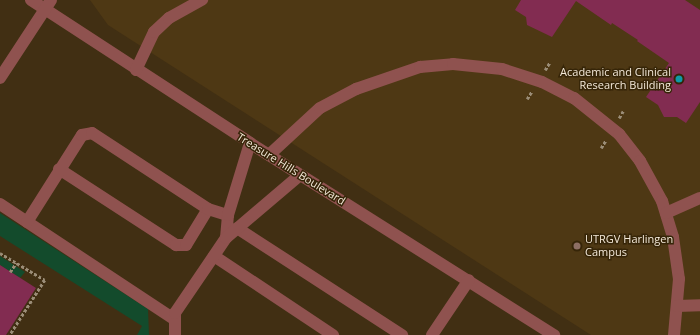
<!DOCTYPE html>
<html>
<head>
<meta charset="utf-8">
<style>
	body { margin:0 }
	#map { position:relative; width:700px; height:335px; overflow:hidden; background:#412f13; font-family:"Open Sans",sans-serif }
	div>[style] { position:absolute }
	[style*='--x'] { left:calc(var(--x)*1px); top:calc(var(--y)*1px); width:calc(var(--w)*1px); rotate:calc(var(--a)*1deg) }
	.built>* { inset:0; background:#4e3814 }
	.green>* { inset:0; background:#134b2c }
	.building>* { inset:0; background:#822c51 }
	.path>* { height:2.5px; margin-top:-1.25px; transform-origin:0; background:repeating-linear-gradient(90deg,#9b8d77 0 3px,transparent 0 5px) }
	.minor>* { height:12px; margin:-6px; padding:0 6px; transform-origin:6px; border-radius:6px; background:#8f524f }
	.dots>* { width:11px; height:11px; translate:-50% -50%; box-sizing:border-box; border:2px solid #362508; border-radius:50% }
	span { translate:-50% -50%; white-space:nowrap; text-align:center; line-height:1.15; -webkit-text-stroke:3px #362508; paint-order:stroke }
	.poi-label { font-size:11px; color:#f3e8d8 }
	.right { translate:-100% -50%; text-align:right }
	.left { translate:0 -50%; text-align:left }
	.street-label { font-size:11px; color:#f3e8d8 }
</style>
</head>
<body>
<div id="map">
	<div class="built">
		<div style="clip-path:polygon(90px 0,700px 0,700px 335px,591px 335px,108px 25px)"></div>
	</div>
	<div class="green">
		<div style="clip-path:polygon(0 213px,148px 309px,149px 335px,137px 335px,142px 326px,0 236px)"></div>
		<div style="clip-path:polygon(0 256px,25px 272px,20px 278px,0 265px)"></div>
	</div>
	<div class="building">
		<div style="clip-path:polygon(521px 0,685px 0,700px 10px,700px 102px,686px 123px,677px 117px,664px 117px,658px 105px,646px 97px,669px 63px,637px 41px,638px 40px,612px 23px,611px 25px,576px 1px,552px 37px,527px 25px,526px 17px,515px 10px)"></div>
		<div style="clip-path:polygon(0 265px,36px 288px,6px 335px,0 335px)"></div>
	</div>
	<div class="path">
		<div style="--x:545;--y:70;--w:9;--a:-58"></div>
		<div style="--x:527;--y:99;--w:9;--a:-58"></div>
		<div style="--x:619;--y:118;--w:8;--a:-60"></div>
		<div style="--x:601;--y:148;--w:9;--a:-58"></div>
		<div style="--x:0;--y:253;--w:52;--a:31"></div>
		<div style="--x:45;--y:280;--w:65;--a:122.5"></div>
		<div style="--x:10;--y:272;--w:11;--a:-56"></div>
	</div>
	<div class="minor">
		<div style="--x:31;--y:0;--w:262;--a:33.1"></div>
		<div style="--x:250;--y:143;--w:360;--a:32.3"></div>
		<div style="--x:136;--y:70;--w:42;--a:-64.7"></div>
		<div style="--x:154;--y:32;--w:21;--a:-43"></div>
		<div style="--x:169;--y:18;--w:38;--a:-29"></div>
		<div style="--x:0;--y:78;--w:93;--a:-56.8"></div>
		<div style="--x:269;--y:155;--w:69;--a:-42.7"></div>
		<div style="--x:320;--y:108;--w:41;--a:-27.8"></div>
		<div style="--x:356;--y:89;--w:68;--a:-19"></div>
		<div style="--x:420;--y:67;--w:33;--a:-5"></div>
		<div style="--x:453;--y:64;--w:49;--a:5.8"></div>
		<div style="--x:502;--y:69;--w:42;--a:18"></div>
		<div style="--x:542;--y:82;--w:36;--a:27"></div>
		<div style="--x:574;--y:98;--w:58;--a:38.7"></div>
		<div style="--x:619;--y:134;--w:34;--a:52"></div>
		<div style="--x:640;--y:161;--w:46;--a:61.2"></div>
		<div style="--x:662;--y:201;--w:38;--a:73"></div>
		<div style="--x:673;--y:237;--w:42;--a:81.9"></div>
		<div style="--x:679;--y:279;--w:56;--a:95.1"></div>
		<div style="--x:59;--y:169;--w:140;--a:33"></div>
		<div style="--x:176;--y:245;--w:10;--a:0"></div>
		<div style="--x:186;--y:245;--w:42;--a:-58.6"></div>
		<div style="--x:0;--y:204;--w:209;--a:33.5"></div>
		<div style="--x:666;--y:213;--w:37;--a:-24"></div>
		<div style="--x:27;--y:222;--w:103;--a:-57.7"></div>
		<div style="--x:82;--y:135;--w:10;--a:-11"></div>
		<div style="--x:92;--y:133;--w:139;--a:33.2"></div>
		<div style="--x:208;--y:209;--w:21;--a:17"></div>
		<div style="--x:237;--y:228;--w:197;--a:33"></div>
		<div style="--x:226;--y:238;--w:23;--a:-85"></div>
		<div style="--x:228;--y:215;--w:75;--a:-73"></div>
		<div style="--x:214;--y:256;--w:143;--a:33.6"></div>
		<div style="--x:677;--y:306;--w:23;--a:-2"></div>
		<div style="--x:175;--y:335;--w:22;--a:-90"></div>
		<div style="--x:175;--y:313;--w:91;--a:-55.8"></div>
		<div style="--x:226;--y:238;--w:97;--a:-40.4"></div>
		<div style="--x:432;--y:335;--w:66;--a:-56.1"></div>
	</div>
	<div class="dots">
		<div style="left:679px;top:79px;background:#0f9aa8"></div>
		<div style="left:577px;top:246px;background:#8d6e63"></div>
	</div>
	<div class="poi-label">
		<span class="right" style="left:671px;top:79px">Academic and Clinical<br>Research Building</span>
		<span class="left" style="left:585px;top:246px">UTRGV Harlingen<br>Campus</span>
	</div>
	<div class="street-label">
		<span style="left:291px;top:169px;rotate:32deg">Treasure Hills Boulevard</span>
	</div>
</div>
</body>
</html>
